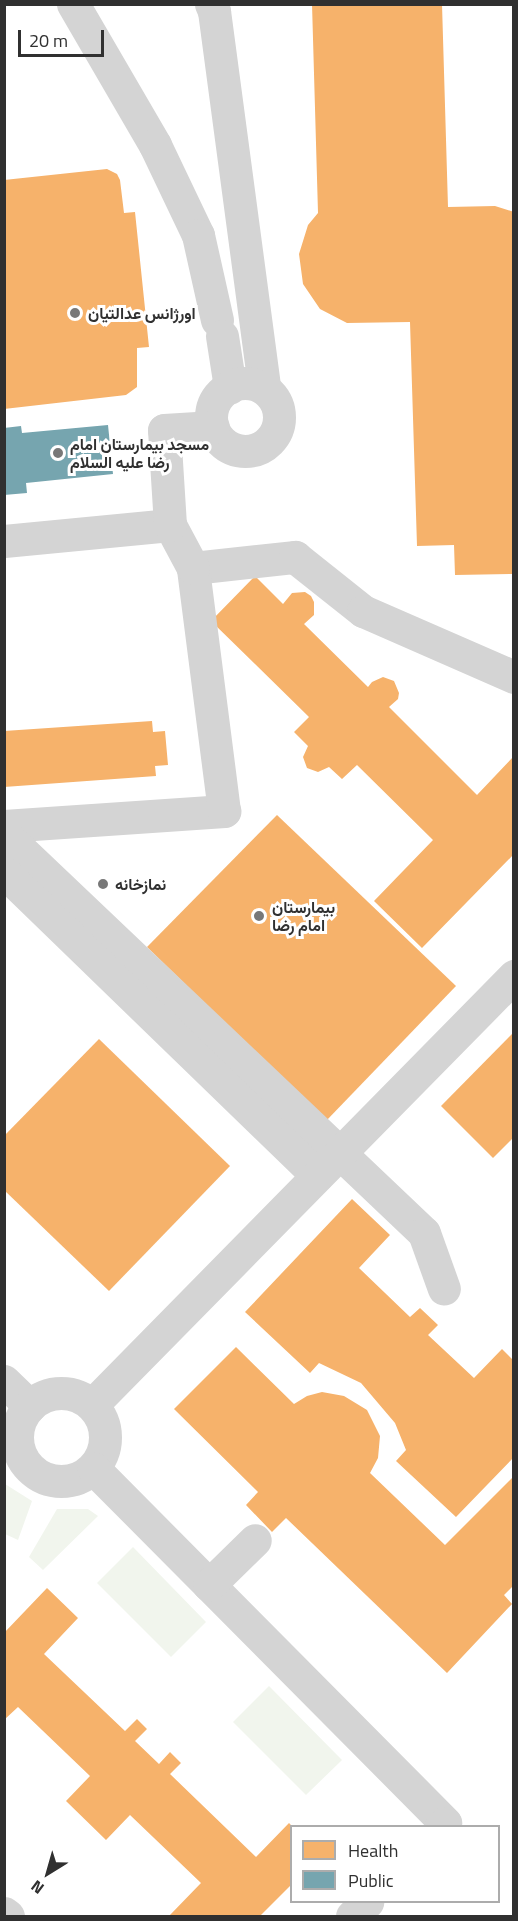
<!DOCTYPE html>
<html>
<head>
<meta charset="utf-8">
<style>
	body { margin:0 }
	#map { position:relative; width:518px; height:1921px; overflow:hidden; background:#fff; font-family:"Titillium Web",Vazirmatn,sans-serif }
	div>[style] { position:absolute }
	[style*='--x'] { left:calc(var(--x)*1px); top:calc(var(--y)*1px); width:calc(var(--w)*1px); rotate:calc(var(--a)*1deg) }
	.green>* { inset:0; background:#f1f5ed }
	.health>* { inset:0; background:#f6b26b }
	.public>* { inset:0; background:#76a5af }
	.minor>* { height:33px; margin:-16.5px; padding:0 16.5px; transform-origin:16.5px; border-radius:16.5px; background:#d4d4d4 }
	.minor>.ring { margin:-16.5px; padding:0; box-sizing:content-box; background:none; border:33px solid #d4d4d4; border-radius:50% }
	.dots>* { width:16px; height:16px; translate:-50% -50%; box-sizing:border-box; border:3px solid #fff; border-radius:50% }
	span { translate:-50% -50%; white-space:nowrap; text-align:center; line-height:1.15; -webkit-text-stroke:6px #fff; paint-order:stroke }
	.poi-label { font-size:16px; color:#303030; font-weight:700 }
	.left { translate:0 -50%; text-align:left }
	.frame { position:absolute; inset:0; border:6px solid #303030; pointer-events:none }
	.legend { position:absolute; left:290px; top:1825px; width:210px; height:78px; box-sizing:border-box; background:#fff; border:2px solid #acacac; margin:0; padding:8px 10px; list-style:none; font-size:18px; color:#303030 }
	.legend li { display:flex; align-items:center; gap:12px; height:30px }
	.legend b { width:30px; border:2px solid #acacac }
	.north { position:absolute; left:18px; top:1843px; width:60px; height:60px; -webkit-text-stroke:4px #fff; paint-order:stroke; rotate:217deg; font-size:16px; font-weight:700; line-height:24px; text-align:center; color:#303030 }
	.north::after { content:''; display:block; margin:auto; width:21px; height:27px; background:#303030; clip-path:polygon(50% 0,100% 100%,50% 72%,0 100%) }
	.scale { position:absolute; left:18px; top:30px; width:86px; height:27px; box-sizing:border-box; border:3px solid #303030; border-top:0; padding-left:8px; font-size:18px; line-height:21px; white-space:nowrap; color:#303030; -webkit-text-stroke:4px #fff; paint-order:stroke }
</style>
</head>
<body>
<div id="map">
	<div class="green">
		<div style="clip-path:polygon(5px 1484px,32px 1501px,18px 1540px,5px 1534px)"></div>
		<div style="clip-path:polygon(57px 1509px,88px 1509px,98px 1516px,43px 1570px,29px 1557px)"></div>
		<div style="clip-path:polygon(133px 1547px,206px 1622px,171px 1657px,97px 1583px)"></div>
		<div style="clip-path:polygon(269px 1686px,342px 1760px,306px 1795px,233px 1722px)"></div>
	</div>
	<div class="health">
		<div style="clip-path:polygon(312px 4px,442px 4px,448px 207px,495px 206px,514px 212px,514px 574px,455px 575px,454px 545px,417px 546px,410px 322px,347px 323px,320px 309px,303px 284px,299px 254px,308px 225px,318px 213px)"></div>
		<div style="clip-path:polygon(107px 169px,117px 174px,120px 180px,124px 213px,135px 212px,149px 347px,137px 348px,137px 387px,126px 395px,4px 409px,4px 180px)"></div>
		<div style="clip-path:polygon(255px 576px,283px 604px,292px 593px,305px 592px,311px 596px,314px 602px,314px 615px,304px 624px,368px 687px,372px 682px,383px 677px,394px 681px,399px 693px,398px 699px,389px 707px,477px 795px,514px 756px,514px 854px,422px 948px,374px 901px,433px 840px,357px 765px,342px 779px,329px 767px,318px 772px,307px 768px,303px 757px,308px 746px,294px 732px,309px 717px,211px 621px)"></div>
		<div style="clip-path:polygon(152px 721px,153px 732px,165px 731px,168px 765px,155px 766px,156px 776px,4px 787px,4px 731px)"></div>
		<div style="clip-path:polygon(277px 815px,456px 986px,326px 1121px,147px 947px)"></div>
		<div style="clip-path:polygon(514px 1032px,514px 1137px,493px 1158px,441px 1106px)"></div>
		<div style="clip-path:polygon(99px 1039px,230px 1166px,109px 1291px,4px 1190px,4px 1136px)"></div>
		<div style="clip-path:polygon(352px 1199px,390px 1235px,359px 1268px,410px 1317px,420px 1308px,438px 1325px,428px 1335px,474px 1378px,502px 1349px,514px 1361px,514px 1457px,456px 1517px,396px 1461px,406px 1450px,395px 1423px,361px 1383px,319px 1363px,310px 1373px,245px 1312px)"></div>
		<div style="clip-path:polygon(236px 1347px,294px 1404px,307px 1396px,322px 1392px,344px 1396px,367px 1410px,380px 1436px,378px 1458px,370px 1473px,445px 1545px,514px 1476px,514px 1585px,504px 1595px,512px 1604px,447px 1673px,286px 1518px,272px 1532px,246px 1505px,258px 1492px,174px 1409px)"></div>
		<div style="clip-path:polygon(47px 1588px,78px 1618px,44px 1654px,125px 1731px,137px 1719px,147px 1729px,135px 1741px,159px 1764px,170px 1752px,181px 1763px,170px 1774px,256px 1857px,289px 1823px,292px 1826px,292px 1884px,260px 1916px,169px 1916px,201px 1883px,130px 1815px,106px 1840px,66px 1801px,90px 1776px,18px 1707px,4px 1720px,4px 1633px)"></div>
	</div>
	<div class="public">
		<div style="clip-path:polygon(108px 425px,113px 474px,26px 483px,27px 493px,4px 495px,4px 428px,21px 426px,22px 433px)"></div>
	</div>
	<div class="minor">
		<div style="--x:73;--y:4;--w:163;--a:59.8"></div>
		<div style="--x:155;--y:145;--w:100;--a:64.5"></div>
		<div style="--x:198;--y:235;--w:87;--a:77.4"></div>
		<div style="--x:211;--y:4;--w:8;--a:67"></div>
		<div style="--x:214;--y:11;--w:380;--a:82.4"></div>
		<div style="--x:222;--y:336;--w:52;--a:81.1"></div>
		<div class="ring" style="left:211px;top:383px;width:35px;height:35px"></div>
		<div style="--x:4;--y:541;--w:167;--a:-5.5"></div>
		<div style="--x:193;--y:568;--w:103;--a:-6.2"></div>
		<div style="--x:295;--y:557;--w:87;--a:38.5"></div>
		<div style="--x:363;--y:611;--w:165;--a:23.6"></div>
		<div style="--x:4;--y:826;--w:221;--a:-3.9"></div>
		<div style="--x:224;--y:811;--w:245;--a:-97.3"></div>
		<div style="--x:193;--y:568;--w:49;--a:-118.1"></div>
		<div style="--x:170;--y:525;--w:95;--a:-93.6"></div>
		<div style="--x:164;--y:430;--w:49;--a:-3.5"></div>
		<div style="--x:4;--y:834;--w:579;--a:43.53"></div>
		<div style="--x:424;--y:1233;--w:59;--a:70.3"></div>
		<div style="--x:4;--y:872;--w:436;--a:44.1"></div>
		<div style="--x:4;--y:1381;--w:36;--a:44"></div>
		<div class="ring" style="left:17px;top:1393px;width:55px;height:55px"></div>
		<div style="--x:92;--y:1405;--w:602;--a:-45.47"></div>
		<div style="--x:93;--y:1468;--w:500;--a:45.2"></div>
		<div style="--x:445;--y:1823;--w:5;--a:143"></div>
		<div style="--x:209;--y:1585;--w:64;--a:-44.4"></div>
		<div style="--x:4;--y:1913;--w:5;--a:37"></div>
		<div style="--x:352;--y:1916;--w:21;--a:-43"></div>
	</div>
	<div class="dots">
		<div style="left:75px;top:313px;background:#787878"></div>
		<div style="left:58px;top:453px;background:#787878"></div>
		<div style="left:103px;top:884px;background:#787878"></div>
		<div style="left:259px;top:916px;background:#787878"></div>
	</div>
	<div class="poi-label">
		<span class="left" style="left:88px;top:313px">اورژانس عدالتیان</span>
		<span class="left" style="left:70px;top:453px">مسجد بیمارستان امام<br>رضا علیه السلام</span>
		<span class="left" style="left:115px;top:884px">نمازخانه</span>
		<span class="left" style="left:272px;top:916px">بیمارستان<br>امام رضا</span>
	</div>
	<div class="frame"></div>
	<ul class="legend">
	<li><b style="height:16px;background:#f6b26b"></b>Health</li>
	<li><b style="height:16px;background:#76a5af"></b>Public</li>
	</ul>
	<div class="north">N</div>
	<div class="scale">20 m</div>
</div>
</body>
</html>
